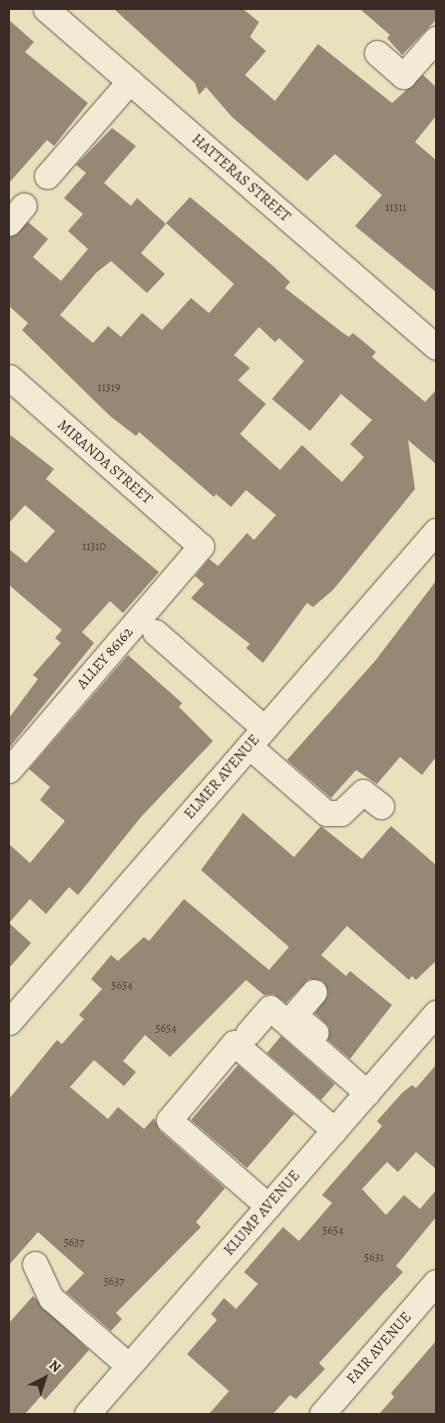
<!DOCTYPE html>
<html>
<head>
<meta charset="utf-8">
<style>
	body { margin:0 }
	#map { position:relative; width:445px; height:1423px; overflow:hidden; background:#e9e0be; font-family:Alegreya,serif }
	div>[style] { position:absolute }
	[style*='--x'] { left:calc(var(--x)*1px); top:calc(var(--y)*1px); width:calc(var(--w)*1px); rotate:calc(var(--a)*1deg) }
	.building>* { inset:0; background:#958975 }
	.roads { filter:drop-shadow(0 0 1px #66584b) drop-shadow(0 0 1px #66584b) }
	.minor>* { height:25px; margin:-12.5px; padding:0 12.5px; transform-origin:12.5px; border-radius:12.5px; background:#f1ebd5 }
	span { translate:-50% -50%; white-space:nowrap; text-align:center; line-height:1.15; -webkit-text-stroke:4px #f1ebd5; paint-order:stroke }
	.number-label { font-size:12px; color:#514239 }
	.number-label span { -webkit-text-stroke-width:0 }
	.street-label { font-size:15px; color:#3a2b25 }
	.frame { position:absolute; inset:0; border:10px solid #3a2b25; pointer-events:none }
	.north { position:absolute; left:20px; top:1353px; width:50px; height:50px; -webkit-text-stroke:4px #f1ebd5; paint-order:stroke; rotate:41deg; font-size:14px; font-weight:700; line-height:20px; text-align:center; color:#3a2b25 }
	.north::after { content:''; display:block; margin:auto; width:18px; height:22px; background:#3a2b25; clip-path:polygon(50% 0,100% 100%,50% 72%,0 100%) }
</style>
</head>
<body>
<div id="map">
	<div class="building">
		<div style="clip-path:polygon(114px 9px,243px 9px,259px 22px,250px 37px,266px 51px,245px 75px,275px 101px,318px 44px,392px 103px,423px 75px,436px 87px,436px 116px,415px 142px,436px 160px,436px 292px,355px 226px,382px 195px,335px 154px,307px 181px,232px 117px,206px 87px,199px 95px,195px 83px)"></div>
		<div style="clip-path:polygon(360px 9px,436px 9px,436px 20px,402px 55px,387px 38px,390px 35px)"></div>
		<div style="clip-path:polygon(9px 20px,34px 42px,25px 52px,88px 103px,54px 146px,47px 140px,9px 183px)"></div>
		<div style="clip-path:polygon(evenodd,112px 128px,136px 146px,104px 183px,131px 206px,137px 198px,166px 224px,141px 253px,165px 274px,147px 293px,111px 261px,96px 273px,60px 315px,93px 343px,108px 326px,121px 337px,142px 313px,162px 330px,191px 298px,209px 313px,234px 284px,166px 223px,190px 197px,273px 266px,290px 282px,285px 288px,343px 333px,349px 337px,353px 333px,376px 352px,372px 357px,425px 402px,436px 390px,436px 464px,408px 440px,415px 489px,333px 590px,313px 607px,307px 603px,263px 663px,246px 648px,250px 644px,191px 598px,204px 584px,195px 576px,209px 559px,218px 566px,247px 533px,254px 540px,276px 515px,246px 490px,231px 507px,216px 494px,214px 497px,139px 432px,136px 436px,110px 416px,22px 330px,28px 323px,9px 306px,9px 237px,28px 222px,48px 239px,33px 257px,61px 281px,88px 249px,68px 231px,83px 214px,64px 198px,86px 173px,76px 165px,112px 128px,259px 327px,275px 342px,279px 338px,304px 361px,272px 399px,310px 431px,341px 394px,372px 420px,350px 444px,364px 457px,342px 482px,302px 445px,280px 470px,240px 434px,266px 404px,238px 380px,250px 368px,234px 355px,259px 327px)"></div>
		<div style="clip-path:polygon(9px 434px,54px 469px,46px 479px,159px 572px,123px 613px,110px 601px,82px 632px,94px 643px,9px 748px,9px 718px,38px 679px,33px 675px,61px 643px,55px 638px,62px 630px,9px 585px,9px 549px,26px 563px,55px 531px,25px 505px,9px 523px)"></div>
		<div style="clip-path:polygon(436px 581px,436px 757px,422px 775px,400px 757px,377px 784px,356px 770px,331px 798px,287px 760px,375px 661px)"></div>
		<div style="clip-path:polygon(128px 655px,182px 703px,179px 707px,213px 741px,141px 817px,78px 895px,69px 887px,46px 914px,30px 899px,9px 923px,9px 844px,30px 863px,65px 821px,40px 800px,50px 787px,29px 769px)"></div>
		<div style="clip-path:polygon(243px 813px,294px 857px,321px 826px,362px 859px,391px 826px,436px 865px,436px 961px,416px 980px,412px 976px,409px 980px,347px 926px,321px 955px,346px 976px,350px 971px,392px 1005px,350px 1059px,328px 1040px,329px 1027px,315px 1013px,328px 995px,323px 981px,309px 979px,286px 1003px,273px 994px,264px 995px,246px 980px,170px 1057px,145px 1035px,123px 1061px,136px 1072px,124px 1086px,94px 1060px,70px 1087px,108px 1119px,118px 1107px,144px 1129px,154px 1118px,160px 1131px,225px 1188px,196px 1222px,201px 1227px,116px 1313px,122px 1319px,111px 1331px,66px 1292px,84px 1273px,38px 1232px,9px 1265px,9px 1099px,57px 1040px,62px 1044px,84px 1019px,79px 1015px,102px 989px,91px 979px,111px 955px,118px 961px,144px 937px,149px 941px,184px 899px,269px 970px,289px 947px,201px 870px)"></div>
		<div style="clip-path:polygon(9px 923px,31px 943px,9px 968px)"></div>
		<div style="clip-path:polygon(281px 1036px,335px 1084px,321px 1100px,267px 1053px)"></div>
		<div style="clip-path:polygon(238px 1065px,294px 1114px,247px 1168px,191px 1120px)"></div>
		<div style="clip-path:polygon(436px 1065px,436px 1169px,416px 1152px,398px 1172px,387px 1162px,362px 1189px,386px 1215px,404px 1195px,420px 1209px,436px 1190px,436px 1217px,396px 1266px,403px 1272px,319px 1363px,325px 1369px,296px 1399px,290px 1395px,273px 1414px,209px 1414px,229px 1391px,187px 1354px,217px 1320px,211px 1314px,224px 1298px,236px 1309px,258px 1284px,244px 1272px,283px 1227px,299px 1241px,332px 1203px,322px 1195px,378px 1131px,382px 1126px,377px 1121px,402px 1093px,412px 1085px,416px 1088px)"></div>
		<div style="clip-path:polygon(33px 1296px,89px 1350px,45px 1400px,41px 1396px,25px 1414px,9px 1414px,9px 1323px)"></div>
		<div style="clip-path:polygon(436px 1341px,436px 1414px,379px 1414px,394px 1397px,391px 1393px)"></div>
	</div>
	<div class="roads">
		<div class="minor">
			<div style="--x:46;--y:9;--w:516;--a:40.91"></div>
			<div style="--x:377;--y:53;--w:35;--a:41"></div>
			<div style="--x:403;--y:76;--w:50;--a:-48.3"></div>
			<div style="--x:47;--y:176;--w:126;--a:-48.9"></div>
			<div style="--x:9;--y:223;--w:23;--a:-50"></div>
			<div style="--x:9;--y:377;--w:256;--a:41.4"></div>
			<div style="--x:201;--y:546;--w:295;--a:130.6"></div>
			<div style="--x:155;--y:632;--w:145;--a:41.4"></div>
			<div style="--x:249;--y:746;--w:102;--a:41"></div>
			<div style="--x:326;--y:813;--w:15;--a:0"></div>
			<div style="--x:341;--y:813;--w:30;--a:-44"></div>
			<div style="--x:363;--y:792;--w:23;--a:38"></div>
			<div style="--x:314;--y:992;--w:30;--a:131"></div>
			<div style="--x:294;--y:1015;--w:28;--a:39"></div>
			<div style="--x:9;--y:1022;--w:651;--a:-48.99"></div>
			<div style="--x:248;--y:1033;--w:33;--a:-49"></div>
			<div style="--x:270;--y:1008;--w:129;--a:41.2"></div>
			<div style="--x:268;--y:1206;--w:131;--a:-139"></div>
			<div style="--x:169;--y:1120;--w:101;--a:-49.8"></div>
			<div style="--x:234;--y:1043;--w:133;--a:41"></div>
			<div style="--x:35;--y:1264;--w:38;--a:65"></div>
			<div style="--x:51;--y:1298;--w:103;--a:41.1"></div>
			<div style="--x:87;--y:1414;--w:532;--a:-48.97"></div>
			<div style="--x:322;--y:1414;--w:174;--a:-49.2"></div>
		</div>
	</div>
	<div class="number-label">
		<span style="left:396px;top:208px">11311</span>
		<span style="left:109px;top:388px">11319</span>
		<span style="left:94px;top:547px">11310</span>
		<span style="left:122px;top:986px">5654</span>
		<span style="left:166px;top:1029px">5654</span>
		<span style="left:333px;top:1231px">5654</span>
		<span style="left:74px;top:1243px">5637</span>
		<span style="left:374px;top:1258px">5631</span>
		<span style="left:114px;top:1282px">5637</span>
	</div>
	<div class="street-label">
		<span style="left:241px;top:178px;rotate:41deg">HATTERAS STREET</span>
		<span style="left:105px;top:462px;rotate:41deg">MIRANDA STREET</span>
		<span style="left:105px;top:658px;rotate:-49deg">ALLEY 86162</span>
		<span style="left:222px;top:777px;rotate:-49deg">ELMER AVENUE</span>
		<span style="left:262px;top:1213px;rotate:-49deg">KLUMP AVENUE</span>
		<span style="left:379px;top:1348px;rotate:-49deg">FAIR AVENUE</span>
	</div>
	<div class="frame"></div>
	<div class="north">N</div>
</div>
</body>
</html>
